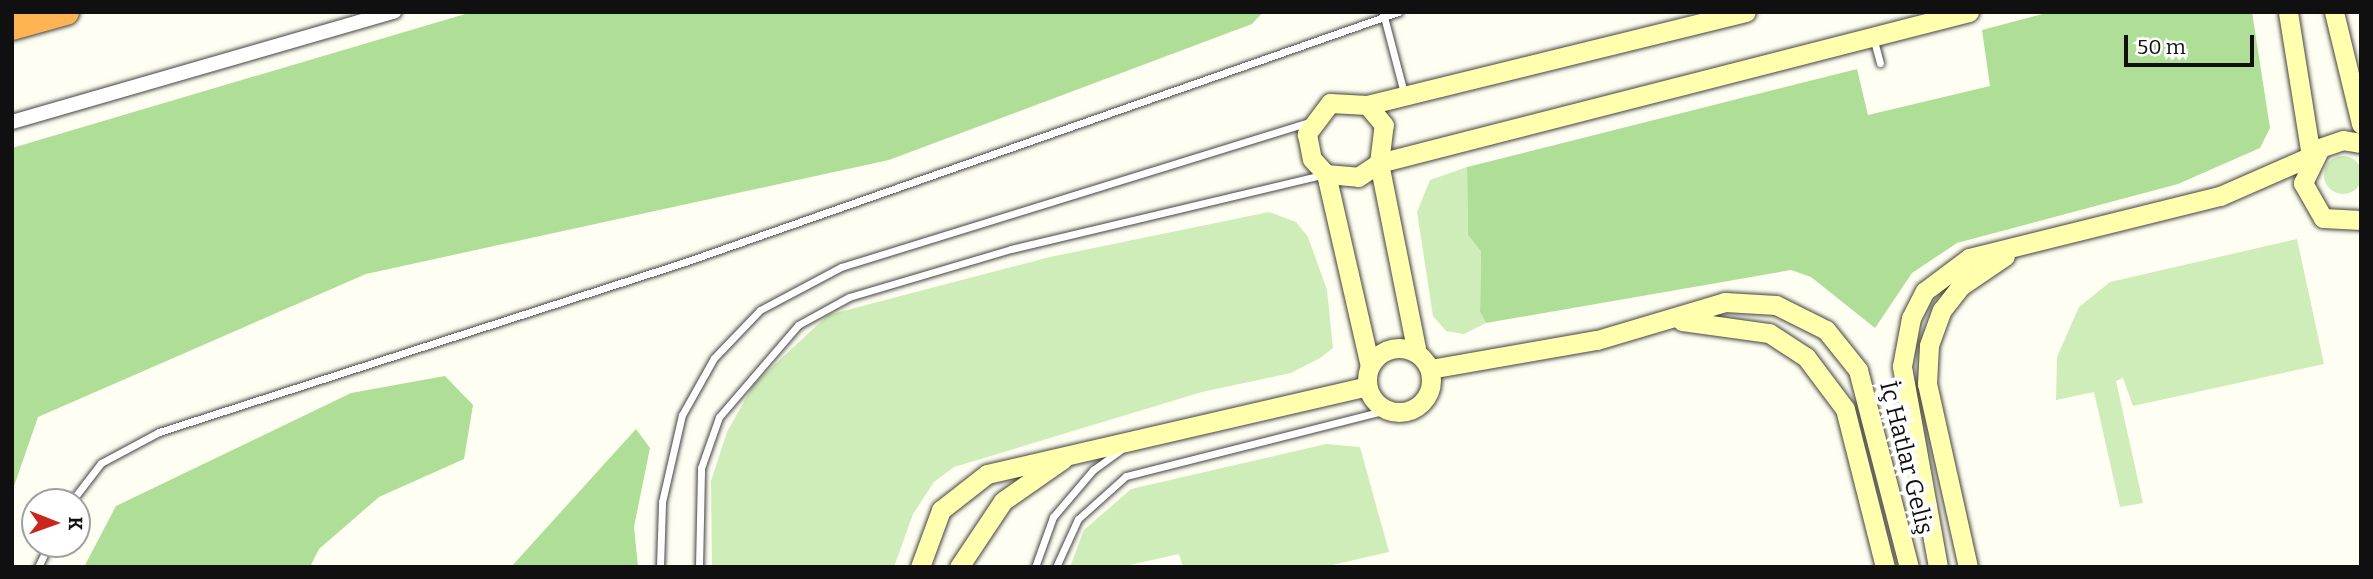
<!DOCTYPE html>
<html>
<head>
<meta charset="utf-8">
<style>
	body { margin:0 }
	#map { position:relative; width:2373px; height:579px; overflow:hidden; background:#fffef2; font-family:Bitter,serif }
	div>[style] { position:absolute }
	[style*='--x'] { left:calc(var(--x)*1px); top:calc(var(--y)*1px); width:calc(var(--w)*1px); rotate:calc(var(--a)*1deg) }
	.green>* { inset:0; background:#ceedb8 }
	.round { border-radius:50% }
	.forest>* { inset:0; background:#afdf96 }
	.roads { filter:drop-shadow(0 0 2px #434343) drop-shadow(0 0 2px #434343) }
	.lane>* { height:7px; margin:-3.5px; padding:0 3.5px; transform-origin:3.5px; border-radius:3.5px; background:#fff }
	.street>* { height:14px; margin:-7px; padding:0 7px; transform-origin:7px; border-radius:7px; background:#fff }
	.secondary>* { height:19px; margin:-9.5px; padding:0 9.5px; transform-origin:9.5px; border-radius:9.5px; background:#ffffad }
	.secondary>.ring { margin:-9.5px; padding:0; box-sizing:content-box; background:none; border:19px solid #ffffad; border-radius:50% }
	.highway>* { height:26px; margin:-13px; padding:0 13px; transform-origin:13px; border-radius:13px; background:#ffb351 }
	span { translate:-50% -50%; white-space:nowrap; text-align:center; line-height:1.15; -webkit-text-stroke:7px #fff; paint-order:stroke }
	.street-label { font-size:24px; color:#101010 }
	.frame { position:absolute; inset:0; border:14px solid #101010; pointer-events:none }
	.north { position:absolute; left:21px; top:488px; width:70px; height:70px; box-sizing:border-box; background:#fff; border:2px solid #9f9f9f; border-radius:50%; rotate:91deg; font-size:19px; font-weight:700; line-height:28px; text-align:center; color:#101010 }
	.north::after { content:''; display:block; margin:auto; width:24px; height:32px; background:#cc261c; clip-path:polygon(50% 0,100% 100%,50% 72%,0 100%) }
	.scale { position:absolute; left:2124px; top:35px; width:130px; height:32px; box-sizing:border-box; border:4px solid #101010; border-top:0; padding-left:9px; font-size:21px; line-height:24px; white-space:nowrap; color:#101010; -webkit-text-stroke:5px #fff; paint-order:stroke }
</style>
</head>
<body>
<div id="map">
	<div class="green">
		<div class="round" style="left:2324px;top:156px;width:38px;height:38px"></div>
		<div style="clip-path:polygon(1467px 167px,1468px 235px,1481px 250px,1480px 312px,1486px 323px,1464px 334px,1446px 331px,1433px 316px,1417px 212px,1430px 180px)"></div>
		<div style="clip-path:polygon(1269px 212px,1296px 222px,1308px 237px,1327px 290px,1333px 348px,1320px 358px,1291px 373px,1202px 392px,954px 467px,934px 482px,913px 514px,894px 567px,712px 567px,711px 481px,727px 432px,754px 384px,828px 315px,1050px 257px)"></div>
		<div style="clip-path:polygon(2297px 239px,2324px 364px,2133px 406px,2123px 378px,2116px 381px,2143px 503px,2120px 507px,2094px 392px,2056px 400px,2057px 357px,2079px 307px,2110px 282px)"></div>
		<div style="clip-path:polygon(1326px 444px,1360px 447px,1389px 552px,1323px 567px,1183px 567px,1179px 554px,1121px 567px,1070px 567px,1084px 530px,1131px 489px)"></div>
	</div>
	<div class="forest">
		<div style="clip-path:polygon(472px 12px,1263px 12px,1252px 24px,889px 160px,366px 274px,38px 417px,12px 492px,12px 148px)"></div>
		<div style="clip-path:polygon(2050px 12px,2252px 12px,2270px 128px,2260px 148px,2178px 184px,1957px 243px,1912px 273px,1875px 328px,1811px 277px,1791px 270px,1486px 323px,1480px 312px,1481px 251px,1468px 235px,1467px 167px,1857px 69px,1868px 115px,1990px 86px,1982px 30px)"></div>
		<div style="clip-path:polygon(445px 376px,473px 405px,464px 459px,379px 497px,319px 549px,310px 567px,84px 567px,116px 506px,351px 393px)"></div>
		<div style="clip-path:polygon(636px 429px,650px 448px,634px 527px,638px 567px,511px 567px)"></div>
	</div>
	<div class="roads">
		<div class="lane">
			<div style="--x:1383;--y:13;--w:83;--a:75.3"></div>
			<div style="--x:1873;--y:37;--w:27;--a:75"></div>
			<div style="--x:71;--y:502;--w:49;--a:-52.4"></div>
			<div style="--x:101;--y:463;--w:66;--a:-28.1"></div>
			<div style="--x:159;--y:432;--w:553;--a:-17.91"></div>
			<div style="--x:685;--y:262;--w:756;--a:-19.32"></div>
			<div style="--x:38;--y:567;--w:25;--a:-64"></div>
			<div style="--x:660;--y:567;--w:65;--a:-88.2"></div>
			<div style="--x:662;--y:502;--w:89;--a:-77.1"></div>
			<div style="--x:682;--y:415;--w:65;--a:-60.7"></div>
			<div style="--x:714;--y:358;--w:66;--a:-46.2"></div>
			<div style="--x:760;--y:310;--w:92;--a:-28"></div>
			<div style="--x:841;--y:267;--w:489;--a:-17.2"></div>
			<div style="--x:699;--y:567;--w:99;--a:-88.8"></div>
			<div style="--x:701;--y:468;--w:54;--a:-70.6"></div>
			<div style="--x:719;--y:417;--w:121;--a:-49.3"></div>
			<div style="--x:798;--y:325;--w:58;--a:-28.8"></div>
			<div style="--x:849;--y:297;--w:169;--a:-16.5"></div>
			<div style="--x:1011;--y:249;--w:320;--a:-13.4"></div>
			<div style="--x:1035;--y:567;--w:53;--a:-70.2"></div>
			<div style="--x:1053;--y:517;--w:62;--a:-49.6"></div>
			<div style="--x:1093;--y:470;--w:34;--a:-36"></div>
			<div style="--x:1056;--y:567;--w:53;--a:-65.4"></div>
			<div style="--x:1078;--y:519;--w:64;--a:-41.9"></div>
			<div style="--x:1126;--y:476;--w:269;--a:-14.2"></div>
		</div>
		<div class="street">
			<div style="--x:12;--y:122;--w:398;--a:-16.1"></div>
		</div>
		<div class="secondary">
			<div style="--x:2334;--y:12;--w:115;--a:76.4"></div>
			<div style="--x:1367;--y:105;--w:390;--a:-13.8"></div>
			<div style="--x:2361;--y:143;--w:18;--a:-171"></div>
			<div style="--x:2343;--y:140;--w:24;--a:161"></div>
			<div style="--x:2320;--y:148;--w:39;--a:116"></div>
			<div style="--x:2303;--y:183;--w:40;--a:60.3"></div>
			<div style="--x:2323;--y:218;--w:38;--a:3"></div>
			<div style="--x:1379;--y:163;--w:609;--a:-14.36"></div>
			<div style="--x:1379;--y:163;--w:194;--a:78.7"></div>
			<div style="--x:1326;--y:174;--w:32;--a:5"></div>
			<div style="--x:1358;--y:177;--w:25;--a:-34"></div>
			<div style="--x:1379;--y:163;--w:38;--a:-83"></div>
			<div style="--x:1384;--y:125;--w:26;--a:-130"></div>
			<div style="--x:1367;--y:105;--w:37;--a:-177"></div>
			<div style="--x:1330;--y:103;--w:39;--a:127"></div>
			<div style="--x:1307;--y:134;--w:25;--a:79"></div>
			<div style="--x:1312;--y:159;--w:21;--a:47"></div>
			<div style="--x:1326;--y:174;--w:197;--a:77.1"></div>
			<div style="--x:1682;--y:321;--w:88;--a:7.9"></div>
			<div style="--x:1769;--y:333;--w:44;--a:33"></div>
			<div style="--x:1806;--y:357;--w:65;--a:53.1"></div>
			<div style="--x:1845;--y:409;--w:163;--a:75.8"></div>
			<div class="ring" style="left:1367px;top:348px;width:45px;height:45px"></div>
			<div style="--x:1430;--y:369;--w:169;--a:-9.9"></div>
			<div style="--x:1597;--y:340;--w:134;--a:-16.5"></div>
			<div style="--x:1725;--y:302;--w:51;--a:3.4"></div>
			<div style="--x:1776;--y:305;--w:56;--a:26.6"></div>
			<div style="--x:1826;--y:330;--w:51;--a:51.3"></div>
			<div style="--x:1858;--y:370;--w:203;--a:75.5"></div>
			<div style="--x:920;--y:567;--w:61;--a:-69.8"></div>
			<div style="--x:941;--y:510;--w:58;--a:-38"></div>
			<div style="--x:987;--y:474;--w:390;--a:-13"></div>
			<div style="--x:959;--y:567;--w:79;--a:-56.3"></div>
			<div style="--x:1003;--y:501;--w:73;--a:-35"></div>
			<div style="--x:1938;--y:567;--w:204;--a:-100.2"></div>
			<div style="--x:1902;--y:366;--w:49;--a:-79.4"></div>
			<div style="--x:1911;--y:318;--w:30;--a:-63"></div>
			<div style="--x:1925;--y:291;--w:55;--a:-36.9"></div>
			<div style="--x:1969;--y:258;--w:259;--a:-13.9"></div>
			<div style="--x:2220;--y:196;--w:99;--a:-23.7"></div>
			<div style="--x:2311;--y:156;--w:146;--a:-99.1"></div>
			<div style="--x:1968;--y:567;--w:188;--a:-102.6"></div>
			<div style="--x:1927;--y:384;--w:39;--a:-87"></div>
			<div style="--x:1929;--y:345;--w:37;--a:-70"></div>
			<div style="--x:1942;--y:310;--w:31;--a:-52"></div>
			<div style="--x:1961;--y:286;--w:53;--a:-34.3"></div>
		</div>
		<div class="highway">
			<div style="--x:12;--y:27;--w:56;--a:-15.5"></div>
		</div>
	</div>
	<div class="street-label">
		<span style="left:1906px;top:458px;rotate:76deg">İç Hatlar Geliş</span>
	</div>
	<div class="frame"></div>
	<div class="north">K</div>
	<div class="scale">50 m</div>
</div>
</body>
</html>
